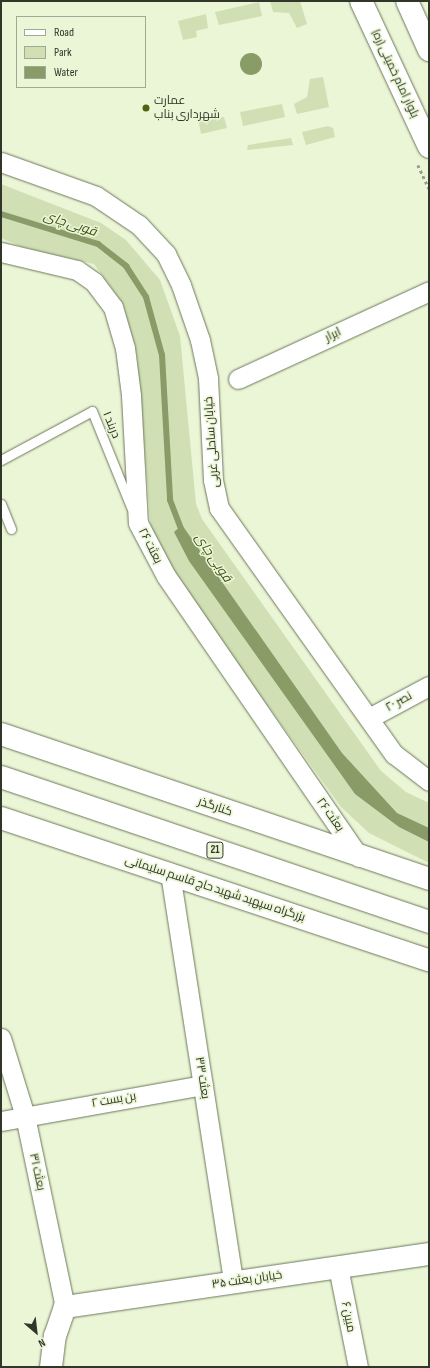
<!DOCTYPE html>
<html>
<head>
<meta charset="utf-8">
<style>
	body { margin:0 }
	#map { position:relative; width:430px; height:1368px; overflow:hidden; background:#eaf6d6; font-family:"Sofia Sans Condensed",Cairo,sans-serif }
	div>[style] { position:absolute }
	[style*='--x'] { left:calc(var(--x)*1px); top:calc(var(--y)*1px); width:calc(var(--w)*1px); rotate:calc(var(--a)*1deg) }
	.green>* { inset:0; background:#d0e0b4 }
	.water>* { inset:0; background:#899b66 }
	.round { border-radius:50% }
	.stream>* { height:6px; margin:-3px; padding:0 3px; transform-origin:3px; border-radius:3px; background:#899b66 }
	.path>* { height:2.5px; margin-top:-1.25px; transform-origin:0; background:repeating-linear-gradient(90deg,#97a088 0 3px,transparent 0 6px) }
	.roads { filter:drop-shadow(0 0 1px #6d775b) drop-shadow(0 0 1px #6d775b) }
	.service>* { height:9px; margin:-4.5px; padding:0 4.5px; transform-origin:4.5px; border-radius:4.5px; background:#fff }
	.minor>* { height:19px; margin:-9.5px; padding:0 9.5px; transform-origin:9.5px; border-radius:9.5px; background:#fff }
	.tertiary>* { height:22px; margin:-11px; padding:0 11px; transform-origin:11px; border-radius:11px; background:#fff }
	.secondary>* { height:22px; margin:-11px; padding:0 11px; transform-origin:11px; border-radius:11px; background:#fff }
	.trunk>* { height:22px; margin:-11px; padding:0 11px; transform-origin:11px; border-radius:11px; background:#fff }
	.dots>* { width:11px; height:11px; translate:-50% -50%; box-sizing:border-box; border:2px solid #eaf6d6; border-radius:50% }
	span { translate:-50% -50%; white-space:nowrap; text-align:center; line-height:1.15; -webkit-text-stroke:3px #eaf6d6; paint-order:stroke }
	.shield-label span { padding:1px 3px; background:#eaf6d6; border:1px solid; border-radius:3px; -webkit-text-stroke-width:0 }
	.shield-label { font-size:11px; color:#313629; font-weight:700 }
	.street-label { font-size:12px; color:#313629 }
	.poi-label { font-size:12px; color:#313629 }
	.left { translate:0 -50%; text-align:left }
	.water-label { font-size:13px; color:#3e4f13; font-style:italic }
	.frame { position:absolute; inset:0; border:2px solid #313629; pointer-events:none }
	.legend { position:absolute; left:16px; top:16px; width:130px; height:72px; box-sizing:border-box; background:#eaf6d6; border:1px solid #a0a991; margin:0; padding:5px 7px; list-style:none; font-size:12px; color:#313629 }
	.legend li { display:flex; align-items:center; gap:8px; height:20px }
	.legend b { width:20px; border:1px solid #a0a991 }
	.north { position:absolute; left:16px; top:1312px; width:40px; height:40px; -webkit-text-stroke:3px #eaf6d6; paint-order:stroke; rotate:152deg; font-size:11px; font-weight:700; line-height:16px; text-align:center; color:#313629 }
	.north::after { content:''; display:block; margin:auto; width:14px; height:18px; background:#313629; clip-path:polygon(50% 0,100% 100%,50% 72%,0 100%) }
</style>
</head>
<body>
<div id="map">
	<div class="green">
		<div style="clip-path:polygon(270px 1px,300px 1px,307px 24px,297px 28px,289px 13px,273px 12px)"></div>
		<div style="clip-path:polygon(259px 2px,262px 16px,219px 25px,215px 12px)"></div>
		<div style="clip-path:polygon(206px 14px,208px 28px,196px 31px,197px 37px,183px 40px,178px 21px)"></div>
		<div style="clip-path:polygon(323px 77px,329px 107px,297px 114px,294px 104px,307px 97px,310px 79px)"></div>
		<div style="clip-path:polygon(282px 104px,285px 117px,243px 126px,240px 112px)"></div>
		<div style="clip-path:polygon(208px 113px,210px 119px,224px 117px,227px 128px,201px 134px,197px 114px)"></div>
		<div style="clip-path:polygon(328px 126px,333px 128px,335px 137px,306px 145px,302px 132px)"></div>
		<div style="clip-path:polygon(291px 138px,293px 145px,247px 150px,248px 145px)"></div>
		<div style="clip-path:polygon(1px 184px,101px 223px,126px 240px,160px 280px,180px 336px,196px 504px,202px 519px,381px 771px,406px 792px,429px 803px,429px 863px,369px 833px,341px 807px,174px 576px,151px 531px,137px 355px,123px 304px,94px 264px,22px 247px,1px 238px)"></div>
	</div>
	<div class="water">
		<div class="round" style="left:240px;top:53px;width:22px;height:22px"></div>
		<div style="clip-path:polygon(182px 525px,342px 753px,397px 813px,429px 828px,429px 842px,399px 827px,355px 794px,189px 561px,174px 532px)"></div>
	</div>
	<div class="stream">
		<div style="--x:1;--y:214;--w:102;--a:17.2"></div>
		<div style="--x:98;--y:244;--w:36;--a:38"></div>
		<div style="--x:126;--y:266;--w:37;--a:57"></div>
		<div style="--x:146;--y:297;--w:60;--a:74.6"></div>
		<div style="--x:162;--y:355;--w:145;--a:86.8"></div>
		<div style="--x:170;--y:500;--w:36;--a:69"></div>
	</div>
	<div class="path">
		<div style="--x:418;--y:165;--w:26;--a:65"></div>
	</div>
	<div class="roads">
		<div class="service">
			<div style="--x:1;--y:460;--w:103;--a:-28.3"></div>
			<div style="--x:92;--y:411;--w:104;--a:67.9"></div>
			<div style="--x:1;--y:504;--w:27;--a:68"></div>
		</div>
		<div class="minor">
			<div style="--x:1;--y:162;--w:101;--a:19.7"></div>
			<div style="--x:96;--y:196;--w:52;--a:34"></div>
			<div style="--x:139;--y:225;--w:40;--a:47"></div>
			<div style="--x:166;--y:254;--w:34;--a:64"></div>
			<div style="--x:181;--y:285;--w:58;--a:70.9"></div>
			<div style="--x:200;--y:340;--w:39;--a:78"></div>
			<div style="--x:208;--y:378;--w:102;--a:87.2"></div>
			<div style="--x:213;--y:480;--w:29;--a:78"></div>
			<div style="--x:219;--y:508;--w:302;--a:54.6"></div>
			<div style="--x:394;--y:754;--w:44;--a:37.6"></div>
			<div style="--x:1;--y:252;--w:78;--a:13.3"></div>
			<div style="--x:77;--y:270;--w:21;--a:35"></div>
			<div style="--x:94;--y:282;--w:31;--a:53"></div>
			<div style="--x:113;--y:307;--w:43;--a:73.7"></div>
			<div style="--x:125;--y:348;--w:47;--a:82.7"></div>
			<div style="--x:131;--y:395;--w:128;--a:86.9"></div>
			<div style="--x:138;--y:523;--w:60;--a:62.2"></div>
			<div style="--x:166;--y:576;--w:341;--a:55.5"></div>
			<div style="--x:238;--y:379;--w:210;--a:-24.7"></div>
			<div style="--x:369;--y:718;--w:68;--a:-28.1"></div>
			<div style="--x:170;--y:873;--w:414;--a:81.2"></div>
			<div style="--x:1;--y:1038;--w:82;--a:72.9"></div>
			<div style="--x:25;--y:1116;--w:195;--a:78.2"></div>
			<div style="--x:1;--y:1121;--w:205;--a:-10.1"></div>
			<div style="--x:338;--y:1267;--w:102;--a:78.7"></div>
		</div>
		<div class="tertiary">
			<div style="--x:1;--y:734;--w:452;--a:18.7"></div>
			<div style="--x:51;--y:1367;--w:31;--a:-83"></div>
			<div style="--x:55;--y:1336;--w:31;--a:-71"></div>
			<div style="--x:65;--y:1307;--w:368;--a:-8.3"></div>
		</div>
		<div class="secondary">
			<div style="--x:361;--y:1;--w:161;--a:65"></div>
			<div style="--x:407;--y:1;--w:54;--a:65.8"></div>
		</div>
		<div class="trunk">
			<div style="--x:1;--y:777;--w:452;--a:18.7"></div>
			<div style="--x:1;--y:818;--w:451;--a:18.4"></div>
		</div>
	</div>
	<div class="dots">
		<div style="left:146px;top:108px;background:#4d630f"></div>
	</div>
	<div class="shield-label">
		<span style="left:215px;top:850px">21</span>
	</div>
	<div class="street-label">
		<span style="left:395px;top:74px;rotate:65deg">بلوار امام خمینی (ره)</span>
		<span style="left:333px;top:335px;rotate:-25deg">ابرار</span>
		<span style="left:111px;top:425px;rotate:68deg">دربند ۱</span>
		<span style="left:212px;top:442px;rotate:-94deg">خیابان ساحلی غربی</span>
		<span style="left:150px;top:546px;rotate:63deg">بعثت ۲۶</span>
		<span style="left:399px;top:702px;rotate:-29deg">نصر ۲۰</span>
		<span style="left:215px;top:807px;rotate:19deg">کنارگذر</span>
		<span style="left:330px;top:815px;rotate:55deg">بعثت ۲۶</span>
		<span style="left:215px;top:889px;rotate:18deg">بزرگراه سپهبد شهید حاج قاسم سلیمانی</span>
		<span style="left:202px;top:1078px;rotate:81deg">بعثت ۳۳</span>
		<span style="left:114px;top:1100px;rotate:-10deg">بن بست ۲</span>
		<span style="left:37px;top:1172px;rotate:78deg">بعثت ۳۱</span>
		<span style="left:247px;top:1280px;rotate:-8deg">خیابان بعثت ۳۵</span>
		<span style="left:348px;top:1317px;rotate:79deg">مبین ۶</span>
	</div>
	<div class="poi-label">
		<span class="left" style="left:154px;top:108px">عمارت<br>شهرداری بناب</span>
	</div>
	<div class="water-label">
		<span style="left:70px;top:224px;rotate:18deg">قوبی چای</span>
		<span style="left:213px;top:558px;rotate:56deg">قوبی چای</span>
	</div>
	<div class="frame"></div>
	<ul class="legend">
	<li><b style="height:5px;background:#fff"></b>Road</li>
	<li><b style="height:11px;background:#d0e0b4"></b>Park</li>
	<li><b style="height:11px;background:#899b66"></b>Water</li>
	</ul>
	<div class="north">N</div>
</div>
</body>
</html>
